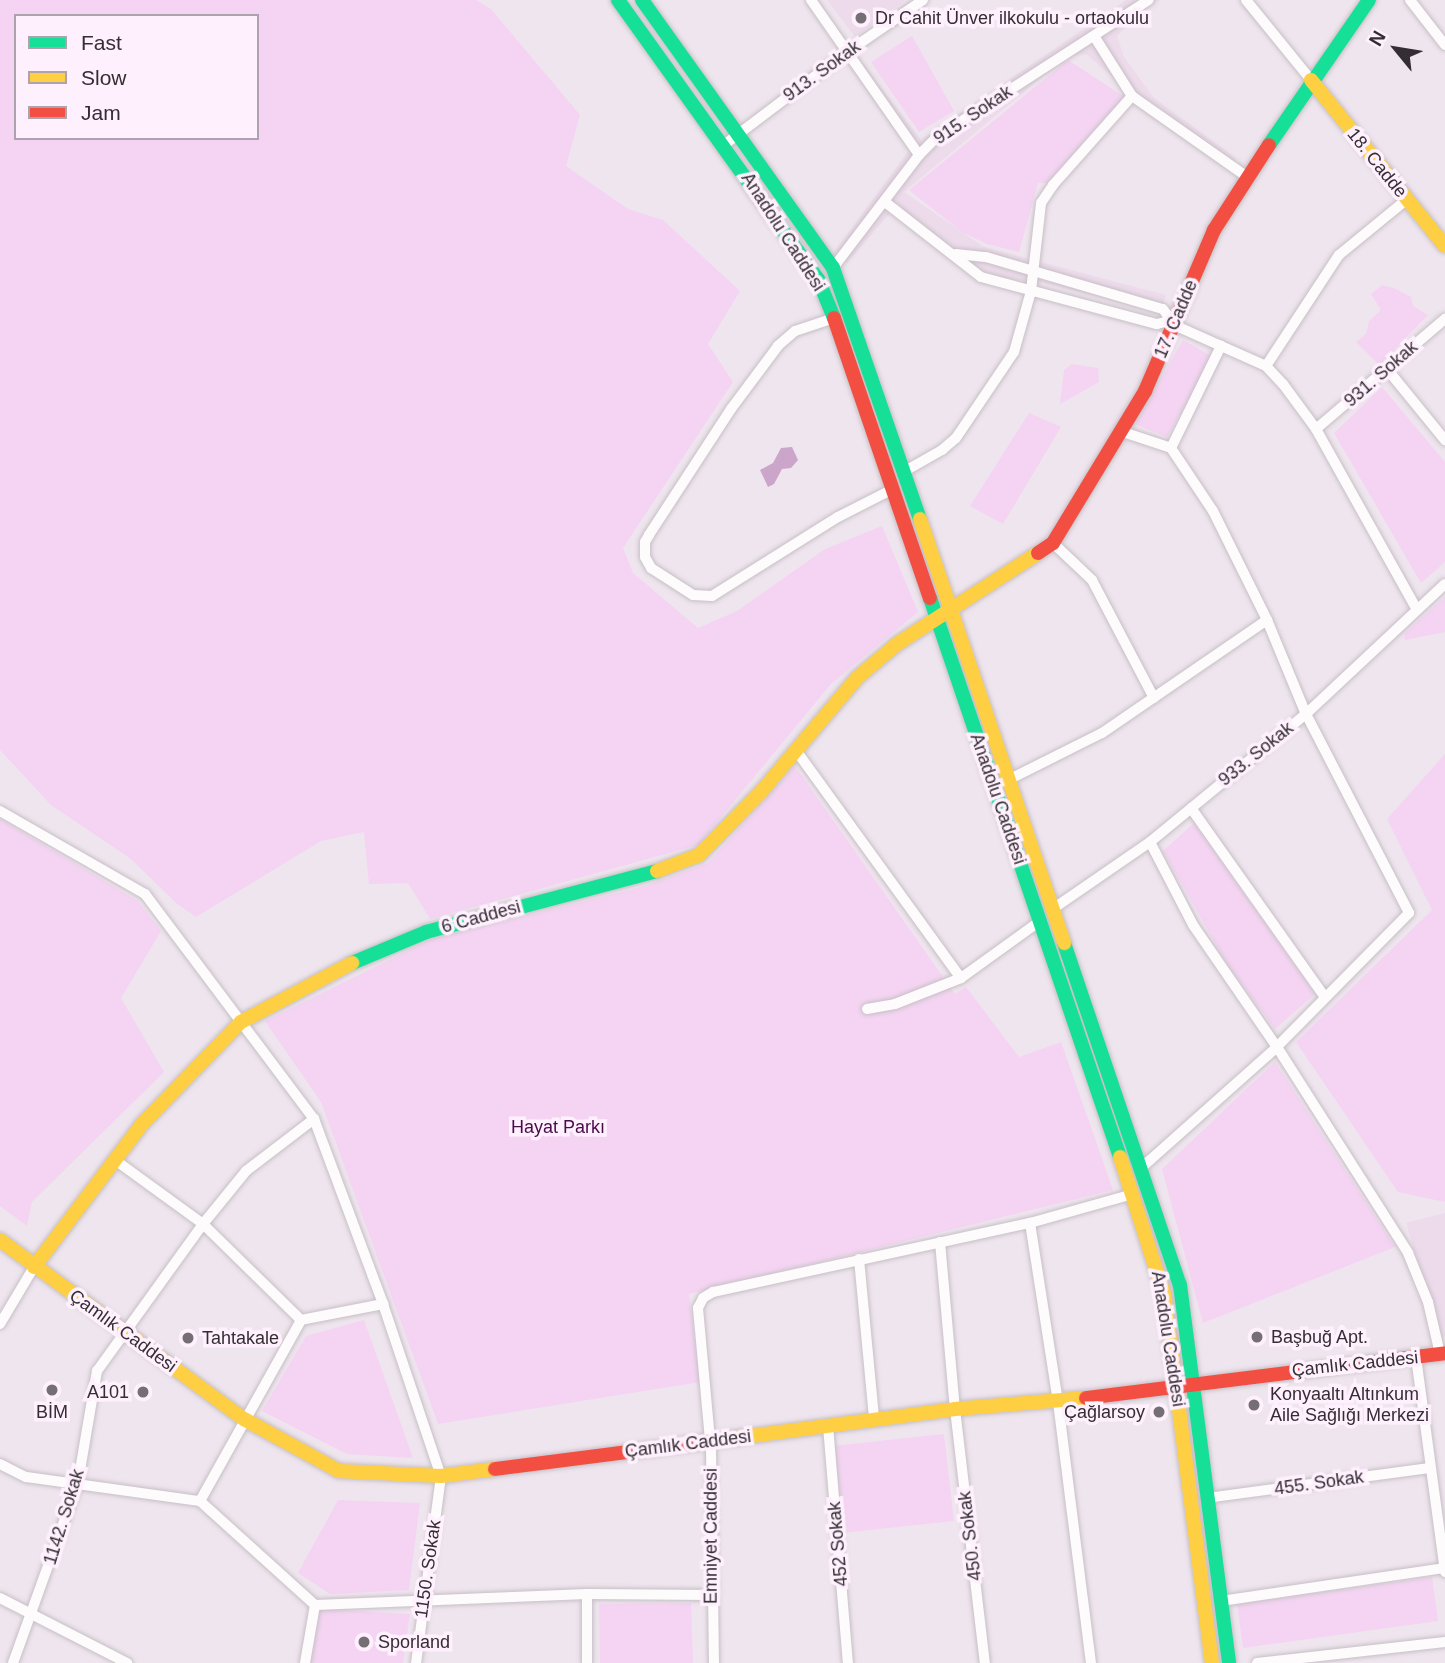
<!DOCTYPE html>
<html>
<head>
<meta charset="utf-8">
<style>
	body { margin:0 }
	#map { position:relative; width:1445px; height:1663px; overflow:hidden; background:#efe5ee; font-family:Arial,sans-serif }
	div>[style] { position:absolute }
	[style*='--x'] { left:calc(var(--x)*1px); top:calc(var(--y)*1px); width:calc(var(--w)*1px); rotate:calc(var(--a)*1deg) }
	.built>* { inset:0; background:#eddbeb }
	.green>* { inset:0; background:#f4d4f2 }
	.water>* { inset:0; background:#cca5cb }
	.roads { filter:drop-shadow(0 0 2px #c7c0c6) drop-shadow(0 0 2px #c7c0c6) }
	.street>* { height:10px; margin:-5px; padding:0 5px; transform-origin:5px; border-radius:5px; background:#fdfbfc }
	.fast>* { height:14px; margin:-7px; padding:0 7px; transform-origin:7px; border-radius:7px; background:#16e098 }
	.slow>* { height:14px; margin:-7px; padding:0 7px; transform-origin:7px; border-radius:7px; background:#ffcf43 }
	.jam>* { height:14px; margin:-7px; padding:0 7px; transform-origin:7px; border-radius:7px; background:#f24e42 }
	.dots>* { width:19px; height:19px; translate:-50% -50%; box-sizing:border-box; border:4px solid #fef0fd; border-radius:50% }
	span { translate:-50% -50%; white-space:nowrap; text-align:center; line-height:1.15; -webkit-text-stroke:7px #fef0fd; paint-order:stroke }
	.poi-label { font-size:18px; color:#342e34 }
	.left { translate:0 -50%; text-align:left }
	.right { translate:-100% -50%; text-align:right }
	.street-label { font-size:18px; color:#342e34 }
	.park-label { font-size:18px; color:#4a0b4b }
	.legend { position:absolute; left:14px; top:14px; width:245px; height:126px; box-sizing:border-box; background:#fef0fd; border:2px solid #ada2ad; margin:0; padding:9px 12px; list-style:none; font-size:21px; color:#342e34 }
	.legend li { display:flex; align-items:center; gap:14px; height:35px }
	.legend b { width:35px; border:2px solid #ada2ad }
	.north { position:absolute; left:1361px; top:14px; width:70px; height:70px; -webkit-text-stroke:5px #fef0fd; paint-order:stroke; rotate:300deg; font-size:19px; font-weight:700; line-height:28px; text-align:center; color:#342e34 }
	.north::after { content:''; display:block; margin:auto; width:24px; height:32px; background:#342e34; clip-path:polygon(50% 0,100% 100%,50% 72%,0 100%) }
</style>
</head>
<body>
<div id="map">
	<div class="built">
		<div style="clip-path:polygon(827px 0,905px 0,855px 37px)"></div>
		<div style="clip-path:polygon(1126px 0,1160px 0,1141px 12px,1117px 36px,1124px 57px,1154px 98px,1236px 158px,1231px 171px,1178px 134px,1086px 54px,1066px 57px,904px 192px,984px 247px,1166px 295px,1160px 313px,1048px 284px,987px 275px,943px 253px,890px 213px,847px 263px,835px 251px,909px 150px,852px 69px,862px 62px,921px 140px)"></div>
		<div style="clip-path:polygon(1445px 1213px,1445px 1336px,1441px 1337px,1406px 1223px)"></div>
	</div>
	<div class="green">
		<div style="clip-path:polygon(evenodd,0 0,476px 0,491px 9px,580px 115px,566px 166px,628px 209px,663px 220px,740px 291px,708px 344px,733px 382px,623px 548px,633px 573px,698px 628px,737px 611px,825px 549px,882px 526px,918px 612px,831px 684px,698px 845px,430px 919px,408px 883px,369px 884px,364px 832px,321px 841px,196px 917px,176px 903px,131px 859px,51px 805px,0 750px,0 0,16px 16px,257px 16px,257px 138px,16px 138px,16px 16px)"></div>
		<div style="clip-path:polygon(912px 36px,954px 111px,919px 132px,871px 62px)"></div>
		<div style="clip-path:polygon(1068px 60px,1126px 98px,1050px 183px,1038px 183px,1019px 252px,987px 244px,962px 232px,909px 190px)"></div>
		<div style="clip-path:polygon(1382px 285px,1394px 288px,1411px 297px,1413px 306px,1428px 315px,1379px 365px,1356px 342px,1366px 334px,1369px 321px,1381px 310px,1371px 294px)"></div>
		<div style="clip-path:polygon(1183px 340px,1213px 357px,1167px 437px,1135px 424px)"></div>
		<div style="clip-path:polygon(1072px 364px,1098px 368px,1099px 382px,1060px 404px,1064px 370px)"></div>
		<div style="clip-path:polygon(1382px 387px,1445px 462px,1445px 562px,1421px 583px,1334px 433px)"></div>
		<div style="clip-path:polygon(1029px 413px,1061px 427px,1003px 524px,970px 506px)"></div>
		<div style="clip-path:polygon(1445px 597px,1445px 632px,1405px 640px,1404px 634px)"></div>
		<div style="clip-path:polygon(1445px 754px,1445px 1202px,1398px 1192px,1296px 1042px,1432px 910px,1387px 819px)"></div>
		<div style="clip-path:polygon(795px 766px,955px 994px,966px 987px,1019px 1057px,1061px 1042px,1113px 1190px,689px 1294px,700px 1382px,438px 1424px,321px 1102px,265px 1021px,432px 939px,642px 887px,708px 863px)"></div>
		<div style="clip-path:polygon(0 819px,138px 901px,161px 931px,121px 998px,164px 1072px,32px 1202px,27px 1226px,0 1206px)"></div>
		<div style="clip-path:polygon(1194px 823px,1315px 994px,1275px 1029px,1227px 964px,1163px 851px)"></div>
		<div style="clip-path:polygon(1275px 1062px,1395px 1247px,1203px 1323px,1162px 1169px)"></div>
		<div style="clip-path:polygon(364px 1320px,413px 1458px,347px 1454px,262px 1411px,306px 1336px)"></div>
		<div style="clip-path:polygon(944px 1434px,954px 1521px,841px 1533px,832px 1446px)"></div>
		<div style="clip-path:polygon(338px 1500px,420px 1503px,409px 1590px,330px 1594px,298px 1573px)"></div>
		<div style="clip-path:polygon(1432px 1577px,1438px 1621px,1243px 1648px,1237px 1604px)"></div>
		<div style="clip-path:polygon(691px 1603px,693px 1663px,600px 1663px,599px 1604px)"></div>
		<div style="clip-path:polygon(318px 1609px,410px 1614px,403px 1663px,310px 1663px)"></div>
	</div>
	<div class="water">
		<div style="clip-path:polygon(792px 447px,798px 460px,791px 468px,782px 469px,774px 484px,768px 487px,760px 470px,773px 463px,781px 448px)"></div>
	</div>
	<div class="roads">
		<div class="street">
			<div style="--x:811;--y:0;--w:189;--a:55.1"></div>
			<div style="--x:1246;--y:0;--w:103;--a:50.9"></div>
			<div style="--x:1410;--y:0;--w:57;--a:52.1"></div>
			<div style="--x:1094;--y:36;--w:71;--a:57.7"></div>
			<div style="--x:1132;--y:96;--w:139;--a:35.1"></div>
			<div style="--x:724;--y:145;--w:154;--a:-37.1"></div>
			<div style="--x:847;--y:52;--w:92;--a:-34.4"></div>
			<div style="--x:885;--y:202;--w:122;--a:38"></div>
			<div style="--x:981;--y:277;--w:182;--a:15"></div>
			<div style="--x:1157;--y:324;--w:12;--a:-14"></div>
			<div style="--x:956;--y:254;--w:30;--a:6"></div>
			<div style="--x:986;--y:257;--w:184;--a:16.4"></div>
			<div style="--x:1163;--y:309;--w:19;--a:55"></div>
			<div style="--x:1174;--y:325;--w:101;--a:24"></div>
			<div style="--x:1266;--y:366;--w:25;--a:47"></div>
			<div style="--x:1283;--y:384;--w:56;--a:53.7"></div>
			<div style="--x:1316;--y:429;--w:205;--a:60.8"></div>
			<div style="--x:833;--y:268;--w:142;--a:-52.7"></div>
			<div style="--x:919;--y:155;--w:25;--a:-45"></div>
			<div style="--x:937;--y:137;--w:252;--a:-32.9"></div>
			<div style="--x:834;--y:318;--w:41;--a:161.6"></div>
			<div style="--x:795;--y:331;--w:23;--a:139"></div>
			<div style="--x:778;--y:346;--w:79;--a:126.7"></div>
			<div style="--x:731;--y:409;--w:150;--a:123.1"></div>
			<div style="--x:649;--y:535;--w:8;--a:120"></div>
			<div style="--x:645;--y:542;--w:15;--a:90"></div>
			<div style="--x:645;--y:557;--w:13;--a:61"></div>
			<div style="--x:651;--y:568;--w:50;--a:32.7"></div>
			<div style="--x:693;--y:595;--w:19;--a:3"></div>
			<div style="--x:712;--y:596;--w:149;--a:-32.1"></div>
			<div style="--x:838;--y:517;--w:62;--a:-27"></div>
			<div style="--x:1266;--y:366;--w:133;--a:-56.7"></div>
			<div style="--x:1339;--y:255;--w:87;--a:-39.4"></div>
			<div style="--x:1387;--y:369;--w:92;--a:50.8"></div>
			<div style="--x:1316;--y:429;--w:170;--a:-40.5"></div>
			<div style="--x:1120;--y:431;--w:54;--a:18.4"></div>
			<div style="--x:1171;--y:448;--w:76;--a:56.3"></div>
			<div style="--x:1213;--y:511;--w:122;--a:63.6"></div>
			<div style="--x:1267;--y:620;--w:102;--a:67.5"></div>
			<div style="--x:1306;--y:714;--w:224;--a:62.6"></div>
			<div style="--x:1409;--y:913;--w:188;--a:134.6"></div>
			<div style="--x:1277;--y:1047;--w:182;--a:138.3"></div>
			<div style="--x:1171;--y:448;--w:114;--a:-63.9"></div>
			<div style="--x:905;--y:471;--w:43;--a:-29.6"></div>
			<div style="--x:942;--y:450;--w:18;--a:-41"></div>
			<div style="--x:956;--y:438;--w:104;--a:-56"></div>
			<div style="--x:1014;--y:352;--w:63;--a:-74.4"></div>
			<div style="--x:1031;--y:291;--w:89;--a:-83.5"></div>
			<div style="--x:1041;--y:203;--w:22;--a:-56"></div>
			<div style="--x:1053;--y:185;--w:119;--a:-48.4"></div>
			<div style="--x:1053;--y:543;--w:54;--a:43.5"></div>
			<div style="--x:1092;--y:580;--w:133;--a:62.3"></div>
			<div style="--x:795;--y:749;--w:283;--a:54.1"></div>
			<div style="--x:1010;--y:779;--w:103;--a:-26.6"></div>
			<div style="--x:1102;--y:733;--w:200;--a:-34.4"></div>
			<div style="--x:1191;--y:808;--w:232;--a:54.7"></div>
			<div style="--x:0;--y:811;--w:167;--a:29.8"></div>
			<div style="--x:145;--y:894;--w:281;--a:53.1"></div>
			<div style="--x:314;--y:1119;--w:197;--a:69.5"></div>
			<div style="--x:383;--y:1304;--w:182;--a:71.4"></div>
			<div style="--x:441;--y:1476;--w:189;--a:97.6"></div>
			<div style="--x:1150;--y:842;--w:93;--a:62.6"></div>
			<div style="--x:1193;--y:925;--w:148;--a:55.5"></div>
			<div style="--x:1277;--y:1047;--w:244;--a:57.5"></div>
			<div style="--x:1408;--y:1253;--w:53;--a:67.8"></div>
			<div style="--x:1428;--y:1302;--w:53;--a:77"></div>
			<div style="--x:1054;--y:908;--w:116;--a:-34.5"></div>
			<div style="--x:1150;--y:842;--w:202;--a:-39.4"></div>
			<div style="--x:1306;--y:714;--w:190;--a:-43.1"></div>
			<div style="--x:867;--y:1009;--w:28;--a:-10"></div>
			<div style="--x:895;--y:1004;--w:71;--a:-21.5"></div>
			<div style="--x:961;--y:978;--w:97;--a:-35.8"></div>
			<div style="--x:115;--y:1160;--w:109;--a:36"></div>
			<div style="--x:203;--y:1224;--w:137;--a:44.4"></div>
			<div style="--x:1030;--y:1223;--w:181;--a:81.1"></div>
			<div style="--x:1058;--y:1402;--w:263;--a:82.8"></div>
			<div style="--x:940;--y:1242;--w:168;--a:84.9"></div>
			<div style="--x:955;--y:1409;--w:256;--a:83.3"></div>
			<div style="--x:859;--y:1259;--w:161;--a:84.6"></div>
			<div style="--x:0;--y:1324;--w:66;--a:-59.2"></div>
			<div style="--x:1416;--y:1357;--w:217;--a:82.3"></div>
			<div style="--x:828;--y:1426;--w:238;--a:85.2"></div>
			<div style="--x:0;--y:1464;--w:29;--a:27"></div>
			<div style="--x:26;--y:1477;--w:176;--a:7.9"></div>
			<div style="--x:200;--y:1501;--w:155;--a:42.1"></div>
			<div style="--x:315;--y:1605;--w:272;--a:-2.3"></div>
			<div style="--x:587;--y:1594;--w:124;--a:0.5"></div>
			<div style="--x:1207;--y:1498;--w:225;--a:-7.7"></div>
			<div style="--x:200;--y:1501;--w:207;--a:-60.8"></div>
			<div style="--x:301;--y:1320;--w:84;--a:-11"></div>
			<div style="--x:587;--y:1594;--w:69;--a:90"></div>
			<div style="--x:0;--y:1598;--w:143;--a:27.1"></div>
			<div style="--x:1221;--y:1601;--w:225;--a:-8.4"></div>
			<div style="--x:13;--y:1663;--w:192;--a:-70.2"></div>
			<div style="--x:78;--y:1482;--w:113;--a:-80.3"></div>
			<div style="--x:97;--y:1371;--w:181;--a:-54.2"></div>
			<div style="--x:203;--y:1224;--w:68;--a:-50.9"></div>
			<div style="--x:246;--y:1171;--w:86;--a:-37.4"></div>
			<div style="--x:305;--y:1663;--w:59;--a:-80.2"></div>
			<div style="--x:714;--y:1663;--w:212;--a:-90.8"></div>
			<div style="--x:711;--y:1451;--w:144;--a:-95.2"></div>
			<div style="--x:698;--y:1308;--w:11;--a:-63"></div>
			<div style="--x:703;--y:1298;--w:12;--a:-31"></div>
			<div style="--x:713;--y:1292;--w:324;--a:-12.3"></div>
			<div style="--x:1030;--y:1223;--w:107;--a:-15.7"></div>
			<div style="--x:1257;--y:1663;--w:189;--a:-6.4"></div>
		</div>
		<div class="fast">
			<div style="--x:618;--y:0;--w:343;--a:54.4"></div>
			<div style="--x:818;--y:279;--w:42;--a:67.7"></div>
			<div style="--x:642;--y:0;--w:329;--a:54.5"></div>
			<div style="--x:833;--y:268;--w:266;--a:70.9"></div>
			<div style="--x:1269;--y:145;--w:176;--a:-55.4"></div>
			<div style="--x:930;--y:598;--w:590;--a:71.23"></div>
			<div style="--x:1064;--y:943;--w:361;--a:71.3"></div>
			<div style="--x:1180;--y:1285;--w:381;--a:82.6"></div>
			<div style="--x:352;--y:963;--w:80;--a:-22.7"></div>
			<div style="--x:426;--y:932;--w:239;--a:-14.8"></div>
		</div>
		<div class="slow">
			<div style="--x:1311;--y:80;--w:213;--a:51.1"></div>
			<div style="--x:920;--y:519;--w:448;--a:71.2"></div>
			<div style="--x:657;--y:871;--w:45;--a:-20.9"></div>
			<div style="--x:699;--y:855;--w:88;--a:-45.5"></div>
			<div style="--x:761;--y:792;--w:150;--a:-49.9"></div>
			<div style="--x:858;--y:677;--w:51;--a:-40.2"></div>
			<div style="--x:897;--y:644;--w:168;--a:-32.8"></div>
			<div style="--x:1120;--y:1157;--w:144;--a:72.2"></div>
			<div style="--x:1164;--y:1294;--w:372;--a:82.6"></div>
			<div style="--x:0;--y:1240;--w:303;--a:36.3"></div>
			<div style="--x:244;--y:1419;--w:108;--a:28.7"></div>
			<div style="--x:339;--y:1471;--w:102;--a:2.8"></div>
			<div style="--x:441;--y:1476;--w:54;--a:-7.4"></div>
			<div style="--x:34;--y:1267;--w:179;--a:-52.9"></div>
			<div style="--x:142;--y:1124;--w:142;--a:-45.9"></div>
			<div style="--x:241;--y:1022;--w:126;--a:-28"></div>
			<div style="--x:705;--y:1442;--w:252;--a:-7.5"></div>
			<div style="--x:955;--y:1409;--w:131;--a:-4.8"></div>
		</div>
		<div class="jam">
			<div style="--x:834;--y:318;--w:296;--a:71.1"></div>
			<div style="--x:1038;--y:553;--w:18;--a:-34"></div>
			<div style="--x:1053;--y:543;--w:178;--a:-58.8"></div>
			<div style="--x:1145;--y:391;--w:175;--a:-66.8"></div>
			<div style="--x:1214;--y:230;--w:101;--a:-57.1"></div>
			<div style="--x:1086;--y:1398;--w:362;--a:-7.1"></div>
			<div style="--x:495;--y:1469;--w:212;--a:-7.3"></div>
		</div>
	</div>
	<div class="dots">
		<div style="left:861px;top:18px;background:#756e75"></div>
		<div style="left:1257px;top:1337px;background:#756e75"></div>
		<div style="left:188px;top:1338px;background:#756e75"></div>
		<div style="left:52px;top:1390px;background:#756e75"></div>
		<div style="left:143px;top:1392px;background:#756e75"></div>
		<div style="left:1254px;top:1405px;background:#756e75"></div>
		<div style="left:1159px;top:1412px;background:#756e75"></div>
		<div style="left:364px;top:1642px;background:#756e75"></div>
	</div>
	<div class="poi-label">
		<span class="left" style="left:875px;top:18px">Dr Cahit Ünver ilkokulu - ortaokulu</span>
		<span class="left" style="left:1271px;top:1337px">Başbuğ Apt.</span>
		<span class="left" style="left:202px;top:1338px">Tahtakale</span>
		<span class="right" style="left:129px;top:1392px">A101</span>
		<span class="left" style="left:1270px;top:1405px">Konyaaltı Altınkum<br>Aile Sağlığı Merkezi</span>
		<span style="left:52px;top:1412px">BİM</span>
		<span class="right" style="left:1145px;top:1412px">Çağlarsoy</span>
		<span class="left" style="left:378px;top:1642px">Sporland</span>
	</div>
	<div class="street-label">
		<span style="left:822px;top:71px;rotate:-36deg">913. Sokak</span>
		<span style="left:973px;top:115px;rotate:-34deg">915. Sokak</span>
		<span style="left:1377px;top:163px;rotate:51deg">18. Cadde</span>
		<span style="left:783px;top:232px;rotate:57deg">Anadolu Caddesi</span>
		<span style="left:1176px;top:319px;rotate:-67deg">17. Cadde</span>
		<span style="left:1381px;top:374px;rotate:-41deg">931. Sokak</span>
		<span style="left:1256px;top:754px;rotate:-39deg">933. Sokak</span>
		<span style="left:998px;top:799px;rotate:71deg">Anadolu Caddesi</span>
		<span style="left:481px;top:917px;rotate:-15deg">6 Caddesi</span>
		<span style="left:123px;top:1331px;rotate:36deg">Çamlık Caddesi</span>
		<span style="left:1168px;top:1339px;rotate:81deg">Anadolu Caddesi</span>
		<span style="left:1355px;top:1364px;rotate:-6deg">Çamlık Caddesi</span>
		<span style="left:688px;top:1444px;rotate:-7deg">Çamlık Caddesi</span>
		<span style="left:1319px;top:1483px;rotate:-8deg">455. Sokak</span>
		<span style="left:64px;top:1517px;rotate:-73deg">1142. Sokak</span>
		<span style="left:711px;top:1536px;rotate:-90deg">Emniyet Caddesi</span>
		<span style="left:970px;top:1536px;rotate:-97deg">450. Sokak</span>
		<span style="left:838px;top:1544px;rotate:-95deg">452 Sokak</span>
		<span style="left:428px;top:1569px;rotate:-82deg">1150. Sokak</span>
	</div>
	<div class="park-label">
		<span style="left:558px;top:1127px">Hayat Parkı</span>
	</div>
	<ul class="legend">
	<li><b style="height:9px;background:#16e098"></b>Fast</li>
	<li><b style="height:9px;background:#ffcf43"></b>Slow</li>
	<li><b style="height:9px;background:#f24e42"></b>Jam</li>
	</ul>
	<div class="north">N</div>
</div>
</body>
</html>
